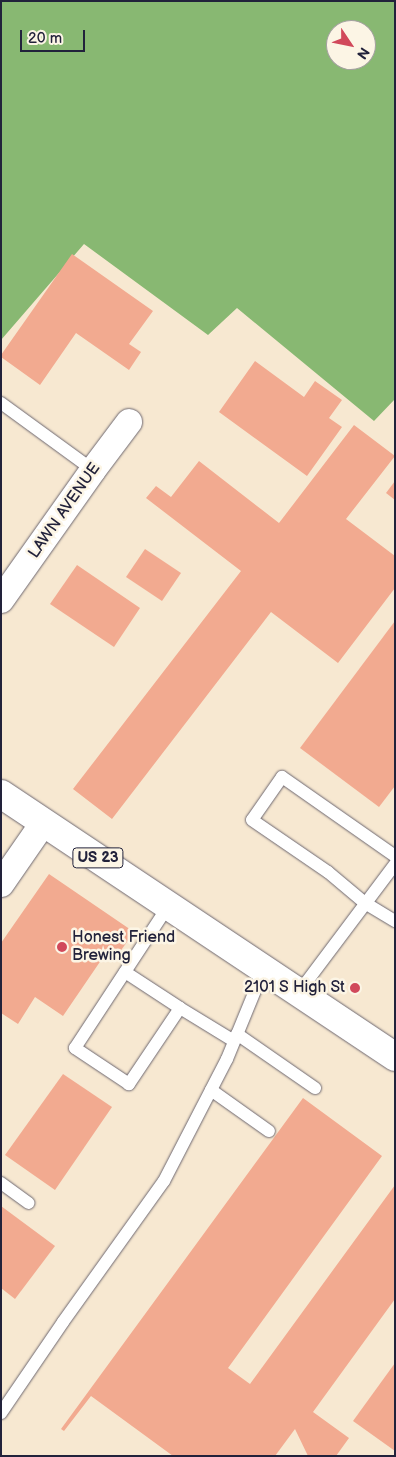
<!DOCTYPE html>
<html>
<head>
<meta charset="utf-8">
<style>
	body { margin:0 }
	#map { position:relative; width:396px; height:1457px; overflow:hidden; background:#f7e8d1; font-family:"Balsamiq Sans",sans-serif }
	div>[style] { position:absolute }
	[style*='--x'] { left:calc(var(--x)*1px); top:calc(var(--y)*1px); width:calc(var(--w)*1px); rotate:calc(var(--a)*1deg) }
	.forest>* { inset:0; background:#88b872 }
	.building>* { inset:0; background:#f2aa90 }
	.roads { filter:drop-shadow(0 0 1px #6d6770) drop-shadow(0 0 1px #6d6770) }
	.lane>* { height:12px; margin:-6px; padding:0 6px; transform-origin:6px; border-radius:6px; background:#fff }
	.street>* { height:26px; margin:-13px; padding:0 13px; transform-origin:13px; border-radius:13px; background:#fff }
	.primary>* { height:28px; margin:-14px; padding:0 14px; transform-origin:14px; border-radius:14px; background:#fff }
	.dots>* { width:14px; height:14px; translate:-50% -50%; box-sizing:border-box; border:2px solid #fcf5e5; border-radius:50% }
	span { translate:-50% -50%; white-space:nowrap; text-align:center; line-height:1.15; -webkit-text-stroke:5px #fcf5e5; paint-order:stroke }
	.shield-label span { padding:1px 4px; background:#fcf5e5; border:1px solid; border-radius:4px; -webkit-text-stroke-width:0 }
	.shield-label { font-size:15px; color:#22223b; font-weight:700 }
	.street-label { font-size:16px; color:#22223b }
	.poi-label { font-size:16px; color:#22223b }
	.left { translate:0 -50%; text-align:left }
	.right { translate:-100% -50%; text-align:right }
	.frame { position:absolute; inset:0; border:2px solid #22223b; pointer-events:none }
	.north { position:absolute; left:326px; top:20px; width:50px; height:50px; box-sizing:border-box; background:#fcf5e5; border:1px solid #a5a1a1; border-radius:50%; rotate:124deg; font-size:14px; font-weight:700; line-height:20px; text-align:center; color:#22223b }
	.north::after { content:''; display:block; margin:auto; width:18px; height:22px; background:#d1495b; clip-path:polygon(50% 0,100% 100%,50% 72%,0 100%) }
	.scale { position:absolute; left:20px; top:30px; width:65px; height:22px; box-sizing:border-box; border:2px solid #22223b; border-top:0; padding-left:6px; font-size:15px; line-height:18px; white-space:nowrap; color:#22223b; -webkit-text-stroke:4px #fcf5e5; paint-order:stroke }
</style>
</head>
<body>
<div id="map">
	<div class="forest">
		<div style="clip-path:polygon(evenodd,1px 1px,395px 1px,395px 399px,374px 421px,237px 308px,208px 335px,84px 244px,1px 340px,1px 1px,336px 30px,366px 30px,366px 60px,336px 60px,336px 30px)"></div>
	</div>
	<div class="building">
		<div style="clip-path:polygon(72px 254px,153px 311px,129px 344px,141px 352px,129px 370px,76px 333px,40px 385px,1px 357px,1px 355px)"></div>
		<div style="clip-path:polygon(255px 361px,304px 397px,315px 381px,342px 400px,329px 418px,342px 427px,307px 476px,219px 412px)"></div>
		<div style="clip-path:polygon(354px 425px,395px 456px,346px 519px,395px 556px,395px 588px,338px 663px,271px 612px,112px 819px,73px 789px,241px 571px,146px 498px,156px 486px,171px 497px,199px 461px,279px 523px)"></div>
		<div style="clip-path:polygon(395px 481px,395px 500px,386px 493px)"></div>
		<div style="clip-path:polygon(145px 549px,181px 573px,162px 601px,126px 577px)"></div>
		<div style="clip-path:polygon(77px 565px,140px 608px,114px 647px,50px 604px)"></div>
		<div style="clip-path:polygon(395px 621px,395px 786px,379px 807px,300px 748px)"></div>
		<div style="clip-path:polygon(49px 874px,134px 932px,117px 956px,108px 950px,63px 1016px,35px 997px,18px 1024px,1px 1013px,1px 943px)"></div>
		<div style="clip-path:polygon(63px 1074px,112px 1107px,55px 1190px,5px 1155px)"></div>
		<div style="clip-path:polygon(303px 1098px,382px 1156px,228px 1368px,250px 1384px,395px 1185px,395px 1299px,313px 1412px,349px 1438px,336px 1456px,308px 1456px,295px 1429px,275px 1456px,173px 1456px,91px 1396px,64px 1431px,61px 1429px)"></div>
		<div style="clip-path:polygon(1px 1206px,55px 1246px,15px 1299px,1px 1288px)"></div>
		<div style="clip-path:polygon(395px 1363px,395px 1451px,353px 1421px)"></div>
	</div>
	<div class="roads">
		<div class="lane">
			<div style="--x:1;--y:403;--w:114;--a:36.1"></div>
			<div style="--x:395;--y:856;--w:138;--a:-145"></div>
			<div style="--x:282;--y:777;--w:52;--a:124.9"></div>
			<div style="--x:252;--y:820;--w:92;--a:34.4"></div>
			<div style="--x:328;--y:872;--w:48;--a:40"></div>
			<div style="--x:365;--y:903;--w:35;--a:31"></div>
			<div style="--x:125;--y:972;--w:66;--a:33.2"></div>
			<div style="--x:180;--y:1008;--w:92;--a:123.9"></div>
			<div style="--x:129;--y:1084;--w:65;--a:-146.3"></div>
			<div style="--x:75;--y:1048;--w:171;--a:-56.7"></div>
			<div style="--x:299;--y:992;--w:160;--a:-53.1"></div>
			<div style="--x:180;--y:1008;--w:63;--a:31.4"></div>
			<div style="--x:237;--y:1034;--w:95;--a:34.7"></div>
			<div style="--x:211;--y:1090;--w:71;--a:35.3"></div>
			<div style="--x:1;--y:1183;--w:34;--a:36"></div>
			<div style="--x:1;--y:1413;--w:110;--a:-55.7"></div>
			<div style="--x:63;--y:1322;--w:173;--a:-54.4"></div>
			<div style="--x:164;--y:1181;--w:137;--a:-62.7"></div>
			<div style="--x:227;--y:1059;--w:97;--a:-67.7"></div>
		</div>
		<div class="street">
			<div style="--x:1;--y:600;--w:159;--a:-54.7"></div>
			<div style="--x:93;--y:470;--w:60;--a:-53.1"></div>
			<div style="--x:1;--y:884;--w:75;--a:-55.3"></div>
		</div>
		<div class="primary">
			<div style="--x:1;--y:794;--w:474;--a:33.7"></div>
		</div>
	</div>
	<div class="dots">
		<div style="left:62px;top:947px;background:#d1495b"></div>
		<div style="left:355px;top:988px;background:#d1495b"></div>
	</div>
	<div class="shield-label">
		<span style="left:98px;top:858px">US 23</span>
	</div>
	<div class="street-label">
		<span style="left:65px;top:511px;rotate:-55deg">LAWN AVENUE</span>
	</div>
	<div class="poi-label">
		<span class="left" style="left:72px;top:947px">Honest Friend<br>Brewing</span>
		<span class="right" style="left:345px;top:988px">2101 S High St</span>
	</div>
	<div class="frame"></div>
	<div class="north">N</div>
	<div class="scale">20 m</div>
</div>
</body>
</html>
